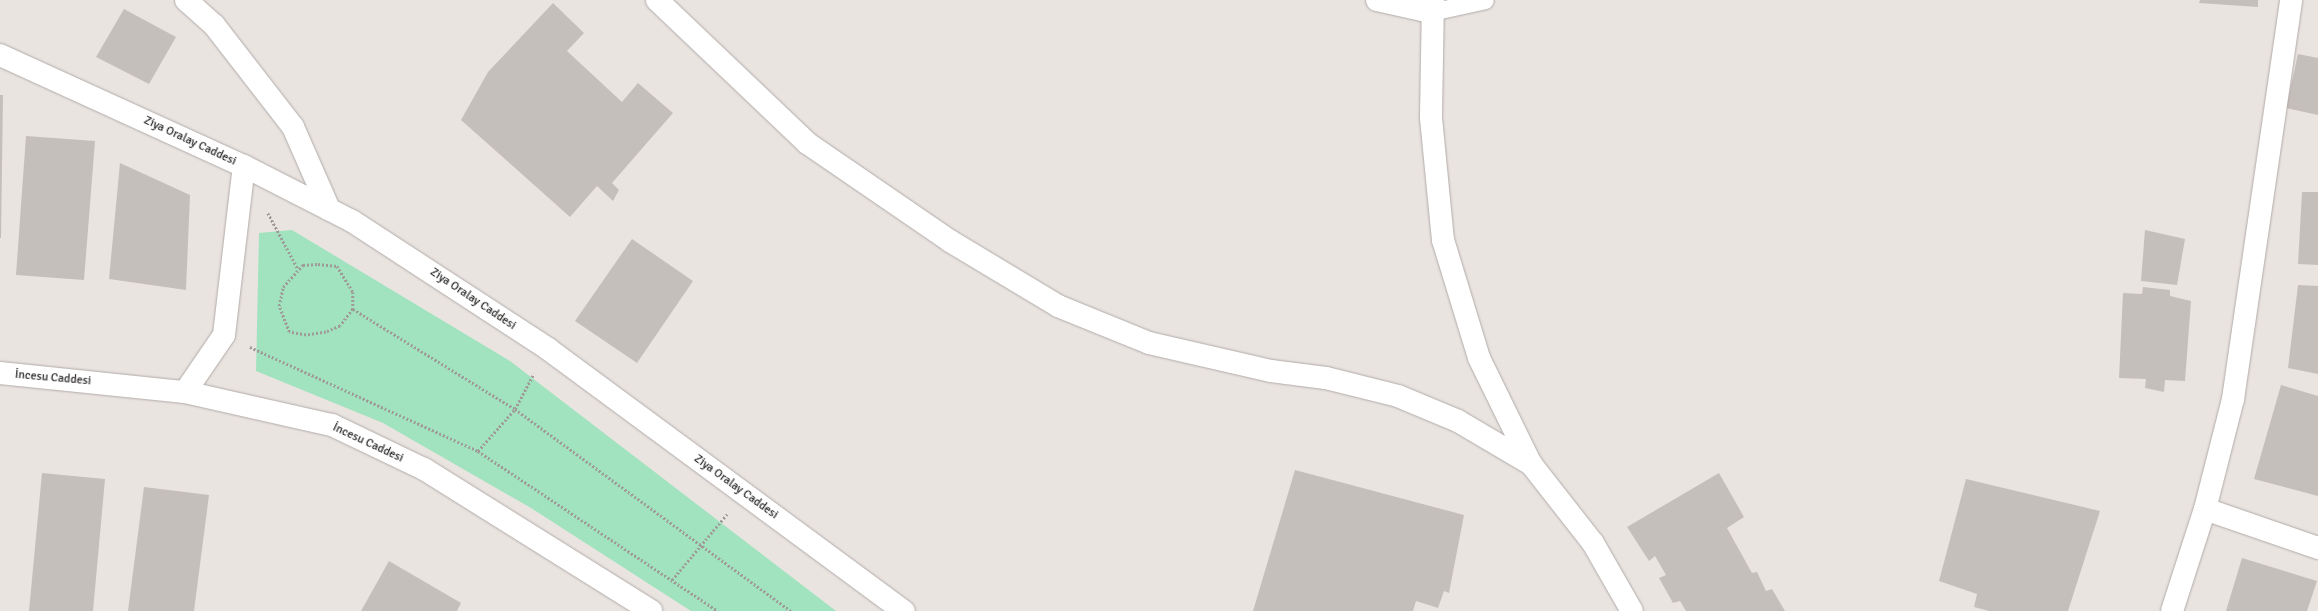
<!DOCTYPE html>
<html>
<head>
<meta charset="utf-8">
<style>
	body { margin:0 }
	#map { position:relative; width:2318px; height:611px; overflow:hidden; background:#eae4e1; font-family:Signika,sans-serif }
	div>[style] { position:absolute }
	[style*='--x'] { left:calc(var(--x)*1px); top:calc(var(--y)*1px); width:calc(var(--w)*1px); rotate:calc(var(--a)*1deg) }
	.green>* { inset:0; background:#a0e3be }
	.building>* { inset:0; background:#c5bfbc }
	.path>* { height:2.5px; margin-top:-1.25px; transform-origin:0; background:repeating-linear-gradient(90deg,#9f9b98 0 2px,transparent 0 4px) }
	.roads { filter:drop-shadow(0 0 1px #b1aba8) drop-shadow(0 0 1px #b1aba8) }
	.service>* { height:17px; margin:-8.5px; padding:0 8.5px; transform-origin:8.5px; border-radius:8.5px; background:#fff }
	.minor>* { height:22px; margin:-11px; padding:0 11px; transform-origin:11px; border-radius:11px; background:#fff }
	.tertiary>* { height:22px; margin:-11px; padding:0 11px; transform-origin:11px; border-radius:11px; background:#fff }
	.secondary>* { height:22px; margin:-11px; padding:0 11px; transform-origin:11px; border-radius:11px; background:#fff }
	span { translate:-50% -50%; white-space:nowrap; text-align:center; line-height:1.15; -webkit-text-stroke:3px #fff; paint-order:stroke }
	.street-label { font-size:12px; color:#2c2a29 }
</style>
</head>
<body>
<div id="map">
	<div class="green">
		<div style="clip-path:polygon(292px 230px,510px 361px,836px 611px,691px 611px,531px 508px,383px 423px,256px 371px,259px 233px)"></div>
	</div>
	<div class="building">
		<div style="clip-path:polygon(2200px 0,2258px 0,2258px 7px,2199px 3px)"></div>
		<div style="clip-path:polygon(553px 3px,584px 33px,567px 51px,622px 102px,638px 83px,673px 113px,612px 183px,619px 190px,613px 201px,597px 186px,570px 217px,461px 120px,488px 72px)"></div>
		<div style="clip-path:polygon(124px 9px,176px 37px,149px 84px,96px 57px)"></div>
		<div style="clip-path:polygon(2298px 54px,2318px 58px,2318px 115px,2286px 108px)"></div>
		<div style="clip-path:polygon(0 95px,3px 95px,1px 238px,0 238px)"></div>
		<div style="clip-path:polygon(26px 136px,95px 141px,84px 280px,16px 275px)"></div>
		<div style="clip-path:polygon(120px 163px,190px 195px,186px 290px,109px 279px)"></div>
		<div style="clip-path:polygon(2302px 192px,2318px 192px,2318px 265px,2298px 264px)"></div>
		<div style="clip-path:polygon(2145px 230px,2185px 239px,2177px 285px,2141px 281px)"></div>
		<div style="clip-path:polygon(632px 239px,693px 281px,637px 363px,575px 321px)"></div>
		<div style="clip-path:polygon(2298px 285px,2318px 286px,2318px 374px,2288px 368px)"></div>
		<div style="clip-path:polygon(2143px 287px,2170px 290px,2170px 296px,2191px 301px,2185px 381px,2165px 380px,2164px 392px,2145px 388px,2146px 379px,2119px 378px,2123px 293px,2142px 294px)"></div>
		<div style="clip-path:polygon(2281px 385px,2318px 396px,2318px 496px,2254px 479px)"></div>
		<div style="clip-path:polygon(1295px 470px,1464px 515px,1449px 593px,1444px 591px,1438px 608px,1416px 601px,1413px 611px,1253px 611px)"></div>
		<div style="clip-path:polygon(42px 473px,105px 479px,93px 611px,29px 611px)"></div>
		<div style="clip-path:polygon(1719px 473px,1744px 517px,1727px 528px,1752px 573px,1757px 572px,1766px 591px,1772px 589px,1785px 611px,1686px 611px,1680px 601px,1673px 603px,1659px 578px,1666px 575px,1655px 556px,1649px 561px,1627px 527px)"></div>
		<div style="clip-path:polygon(1966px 479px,2100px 511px,2068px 611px,1989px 611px,1974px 607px,1977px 594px,1939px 581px)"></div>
		<div style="clip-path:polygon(144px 487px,209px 495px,194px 611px,128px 611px)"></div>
		<div style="clip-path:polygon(2242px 558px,2317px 581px,2307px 611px,2226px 611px)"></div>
		<div style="clip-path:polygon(389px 561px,461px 603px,457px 611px,361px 611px)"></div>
	</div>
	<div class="path">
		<div style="--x:268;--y:213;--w:64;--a:61.8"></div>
		<div style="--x:318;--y:264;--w:19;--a:6"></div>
		<div style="--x:337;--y:266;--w:31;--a:58"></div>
		<div style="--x:353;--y:292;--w:17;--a:90"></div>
		<div style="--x:353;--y:309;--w:21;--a:127"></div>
		<div style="--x:340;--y:326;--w:15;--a:157"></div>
		<div style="--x:326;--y:332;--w:20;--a:171"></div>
		<div style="--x:306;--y:335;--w:17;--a:-170"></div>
		<div style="--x:289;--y:332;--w:28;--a:-111"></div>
		<div style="--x:279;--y:306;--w:19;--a:-78"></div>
		<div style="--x:283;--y:287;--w:30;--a:-48"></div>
		<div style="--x:303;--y:265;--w:15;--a:-4"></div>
		<div style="--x:353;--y:309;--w:190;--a:31.7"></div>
		<div style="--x:515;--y:409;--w:342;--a:36.2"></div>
		<div style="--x:250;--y:347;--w:251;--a:24.5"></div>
		<div style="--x:478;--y:451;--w:288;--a:33.7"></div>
		<div style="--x:478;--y:451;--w:56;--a:-48.6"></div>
		<div style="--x:515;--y:409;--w:40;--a:-62"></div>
		<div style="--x:672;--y:580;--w:86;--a:-50.2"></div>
	</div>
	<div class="roads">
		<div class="service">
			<div style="--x:1431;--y:12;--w:55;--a:-12.5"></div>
		</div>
		<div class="minor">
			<div style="--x:186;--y:0;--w:38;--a:42"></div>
			<div style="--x:214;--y:25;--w:129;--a:52.2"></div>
			<div style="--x:293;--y:127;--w:90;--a:66.3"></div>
			<div style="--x:657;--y:0;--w:207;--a:43.6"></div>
			<div style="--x:807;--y:143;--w:173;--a:34.4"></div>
			<div style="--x:950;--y:241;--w:126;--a:31"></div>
			<div style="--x:1058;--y:306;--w:98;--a:22.1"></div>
			<div style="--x:1149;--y:343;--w:125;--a:12.9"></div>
			<div style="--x:1271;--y:371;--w:55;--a:7.3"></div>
			<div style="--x:1326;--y:378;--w:74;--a:14"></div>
			<div style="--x:1398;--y:396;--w:65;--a:22.6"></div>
			<div style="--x:1458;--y:421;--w:85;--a:30.5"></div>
			<div style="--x:1377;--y:0;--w:55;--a:12.5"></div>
			<div style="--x:1433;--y:0;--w:118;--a:91"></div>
			<div style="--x:1431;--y:118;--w:123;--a:84.4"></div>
			<div style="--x:1443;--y:240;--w:123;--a:73"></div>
			<div style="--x:1479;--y:358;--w:118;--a:63.9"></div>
			<div style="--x:1531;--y:464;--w:100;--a:51.9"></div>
			<div style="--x:1593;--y:543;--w:78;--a:60.2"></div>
			<div style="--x:2205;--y:509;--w:120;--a:19"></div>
			<div style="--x:2172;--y:611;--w:107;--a:-72.1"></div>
			<div style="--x:2205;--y:509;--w:114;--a:-75.7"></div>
			<div style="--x:2233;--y:399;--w:403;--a:-81.7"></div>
		</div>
		<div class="tertiary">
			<div style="--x:185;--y:392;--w:69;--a:-55.6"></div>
			<div style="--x:224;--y:335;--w:170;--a:-83.3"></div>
		</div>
		<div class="secondary">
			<div style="--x:0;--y:55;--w:268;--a:24.5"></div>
			<div style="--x:244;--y:166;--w:121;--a:27"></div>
			<div style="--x:352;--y:221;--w:234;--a:33.1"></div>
			<div style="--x:548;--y:349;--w:442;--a:36.4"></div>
			<div style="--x:0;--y:373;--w:186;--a:5.9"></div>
			<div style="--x:185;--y:392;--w:151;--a:12.7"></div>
			<div style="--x:332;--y:425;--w:102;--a:25.6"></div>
			<div style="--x:424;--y:469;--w:268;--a:32"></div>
		</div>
	</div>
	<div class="street-label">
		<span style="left:190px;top:141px;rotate:25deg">Ziya Oralay Caddesi</span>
		<span style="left:473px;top:299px;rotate:34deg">Ziya Oralay Caddesi</span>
		<span style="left:53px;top:378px;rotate:5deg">İncesu Caddesi</span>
		<span style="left:368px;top:443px;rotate:25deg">İncesu Caddesi</span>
		<span style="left:736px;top:487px;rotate:36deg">Ziya Oralay Caddesi</span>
	</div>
</div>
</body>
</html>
